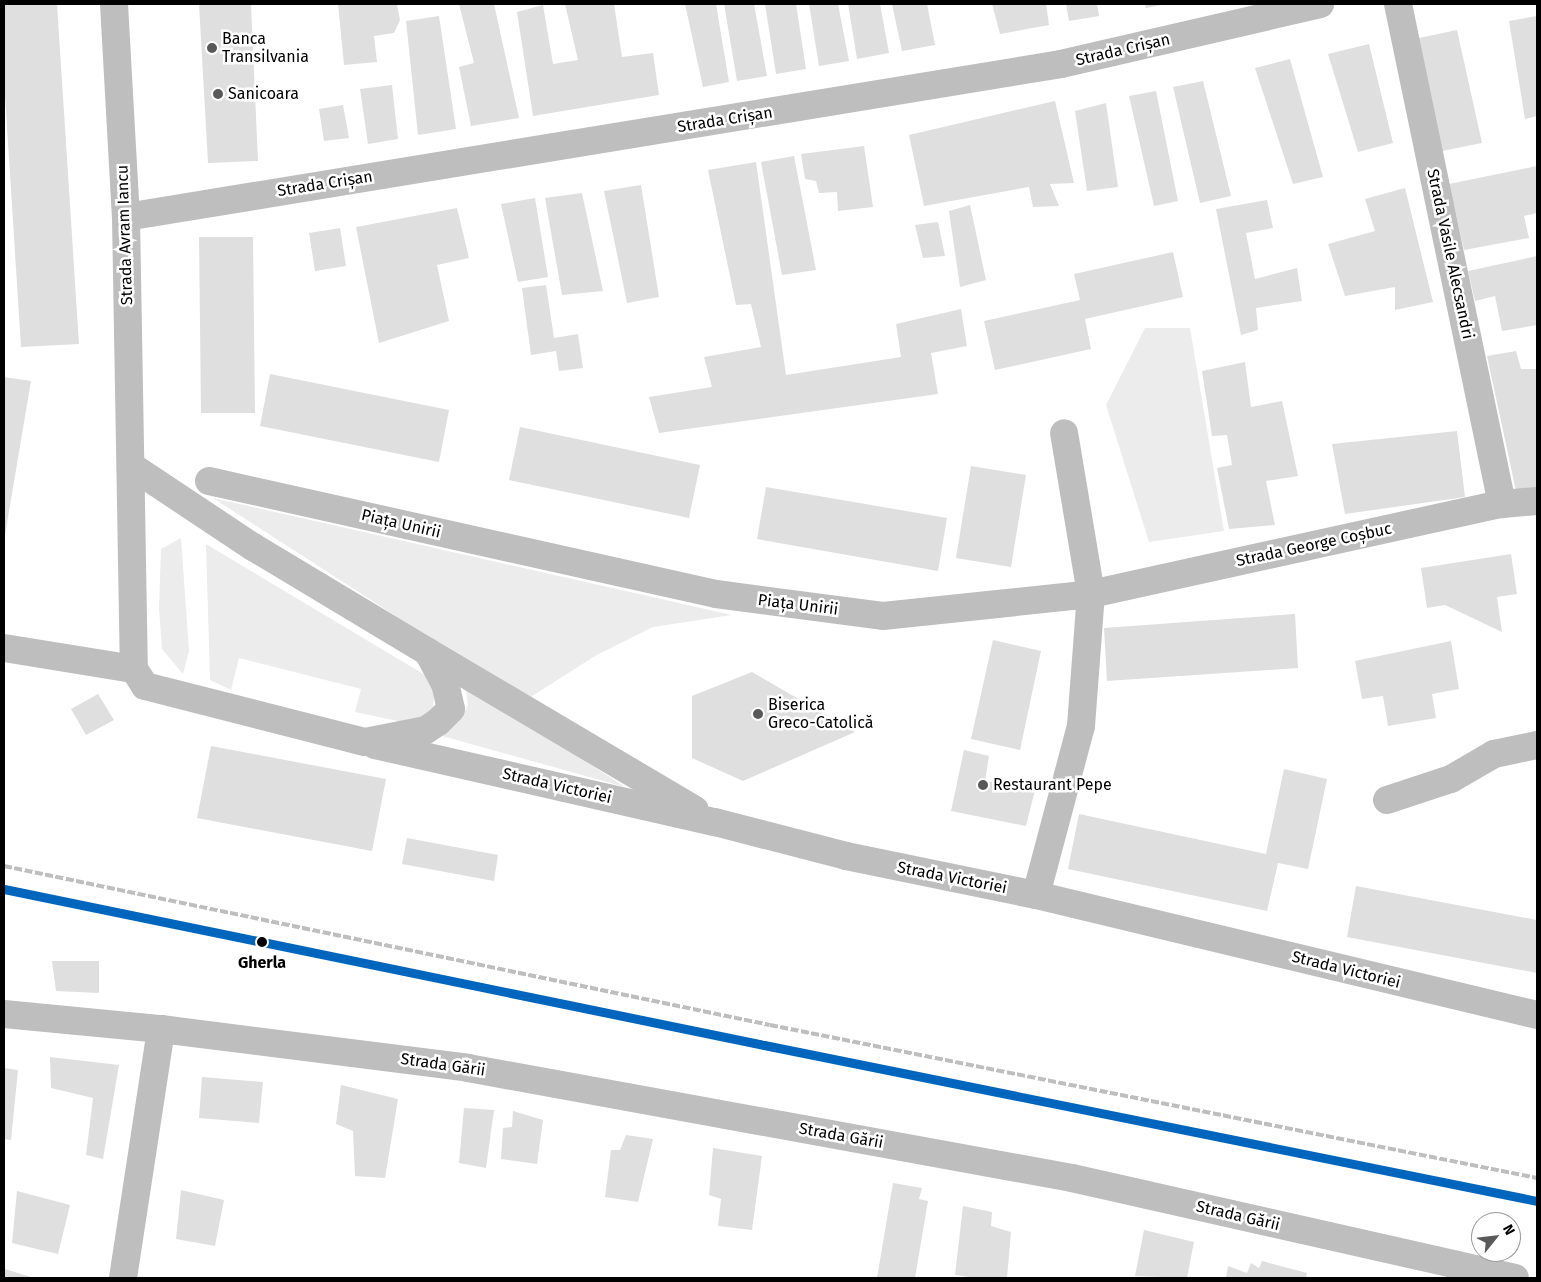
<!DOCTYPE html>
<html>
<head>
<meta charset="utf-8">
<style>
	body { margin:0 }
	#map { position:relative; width:1541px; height:1282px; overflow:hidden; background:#fff; font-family:"Fira Sans",sans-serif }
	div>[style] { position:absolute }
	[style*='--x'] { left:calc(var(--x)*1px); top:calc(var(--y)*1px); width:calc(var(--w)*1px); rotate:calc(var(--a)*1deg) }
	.green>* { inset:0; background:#ececec }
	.building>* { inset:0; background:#dfdfdf }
	.minor>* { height:28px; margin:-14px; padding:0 14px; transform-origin:14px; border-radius:14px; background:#bebebe }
	.rail>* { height:4px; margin-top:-2px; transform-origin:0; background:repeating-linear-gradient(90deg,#bebebe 0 8px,transparent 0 10.5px) }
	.rail-1>* { height:9px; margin:-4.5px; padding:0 4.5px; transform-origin:4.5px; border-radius:4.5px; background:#0065bd }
	.dots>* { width:14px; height:14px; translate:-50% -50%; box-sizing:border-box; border:2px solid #fff; border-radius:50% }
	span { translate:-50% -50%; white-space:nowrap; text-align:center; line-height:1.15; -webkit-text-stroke:5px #fff; paint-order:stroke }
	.poi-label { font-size:16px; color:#000 }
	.left { translate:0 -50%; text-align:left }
	.street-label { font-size:16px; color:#000 }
	.stop-label { font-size:16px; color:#000; font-weight:700 }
	.frame { position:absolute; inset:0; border:5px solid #000; pointer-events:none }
	.north { position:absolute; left:1471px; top:1212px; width:50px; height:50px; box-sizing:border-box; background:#fff; border:1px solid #999; border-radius:50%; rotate:61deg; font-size:14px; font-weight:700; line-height:20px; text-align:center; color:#000 }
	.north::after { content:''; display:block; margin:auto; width:18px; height:22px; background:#595959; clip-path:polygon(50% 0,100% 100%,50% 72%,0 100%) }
</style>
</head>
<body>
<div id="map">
	<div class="green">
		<div style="clip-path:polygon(1145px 328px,1190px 328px,1224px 531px,1149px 542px,1106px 405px)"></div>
		<div style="clip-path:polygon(213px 498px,732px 615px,653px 627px,595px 656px,526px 700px)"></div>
		<div style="clip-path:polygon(181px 538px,189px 651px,183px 674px,162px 649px,159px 608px,161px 549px)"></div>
		<div style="clip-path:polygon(206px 544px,425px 675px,435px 693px,432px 713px,417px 725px,355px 712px,361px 689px,239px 658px,231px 690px,210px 680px)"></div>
		<div style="clip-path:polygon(465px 683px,625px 787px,435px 734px,449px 729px,462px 718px,468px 705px)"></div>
	</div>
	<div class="building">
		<div style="clip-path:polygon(4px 4px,57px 4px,79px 344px,21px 347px,4px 80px)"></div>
		<div style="clip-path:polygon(199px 4px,251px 4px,258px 161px,208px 163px)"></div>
		<div style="clip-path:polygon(338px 4px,397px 4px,400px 20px,394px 33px,374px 36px,377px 62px,344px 65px)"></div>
		<div style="clip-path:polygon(459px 4px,494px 4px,519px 118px,471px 126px,459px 67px,474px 63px)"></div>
		<div style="clip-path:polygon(565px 4px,614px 4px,622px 57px,653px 53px,659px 95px,533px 116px,517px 12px,543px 5px,553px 64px,578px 60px)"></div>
		<div style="clip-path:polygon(685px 4px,716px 4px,729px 82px,703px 87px)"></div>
		<div style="clip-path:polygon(724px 4px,754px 4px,767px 76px,737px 81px)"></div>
		<div style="clip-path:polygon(765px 4px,796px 4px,806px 69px,776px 74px)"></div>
		<div style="clip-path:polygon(809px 4px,838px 4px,849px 61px,819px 66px)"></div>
		<div style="clip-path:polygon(848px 4px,880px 4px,889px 53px,857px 59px)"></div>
		<div style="clip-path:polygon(892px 4px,927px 4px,935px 45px,902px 51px)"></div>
		<div style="clip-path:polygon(992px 4px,1046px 4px,1049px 25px,1000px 34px)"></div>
		<div style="clip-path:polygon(1066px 4px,1097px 4px,1099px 16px,1069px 21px)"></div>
		<div style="clip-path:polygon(1145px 4px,1161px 4px,1161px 5px,1146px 8px)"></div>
		<div style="clip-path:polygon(439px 16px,456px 129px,418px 135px,406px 21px)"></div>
		<div style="clip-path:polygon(1537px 16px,1537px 116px,1525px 119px,1509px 21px)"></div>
		<div style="clip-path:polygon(1457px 30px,1482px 143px,1442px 151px,1419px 38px)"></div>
		<div style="clip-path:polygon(1369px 44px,1393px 143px,1358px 152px,1328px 54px)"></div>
		<div style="clip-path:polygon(1290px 59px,1323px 177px,1293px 184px,1255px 68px)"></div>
		<div style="clip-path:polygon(1203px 81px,1231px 196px,1200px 203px,1173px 87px)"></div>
		<div style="clip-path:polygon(392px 85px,398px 139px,368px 144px,360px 89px)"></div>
		<div style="clip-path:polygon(1156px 91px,1178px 201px,1154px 206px,1129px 96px)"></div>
		<div style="clip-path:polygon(1055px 101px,1074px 183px,1050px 184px,1059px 206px,1033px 207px,1029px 187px,924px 206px,909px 135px)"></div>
		<div style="clip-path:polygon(1106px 103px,1118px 187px,1087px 191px,1075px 111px)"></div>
		<div style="clip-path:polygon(343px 105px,349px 138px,324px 141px,319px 109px)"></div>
		<div style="clip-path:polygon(864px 146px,873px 207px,838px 211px,837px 192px,819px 193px,816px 181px,805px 179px,801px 154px)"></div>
		<div style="clip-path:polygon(794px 156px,816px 270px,782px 275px,761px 162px)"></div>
		<div style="clip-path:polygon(756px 162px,786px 375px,901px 357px,896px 324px,961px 309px,967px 346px,931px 353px,938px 394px,659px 433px,649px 397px,712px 387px,704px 357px,761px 347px,751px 304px,736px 305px,708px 170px)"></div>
		<div style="clip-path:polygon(1537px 166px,1537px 213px,1524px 216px,1529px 238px,1464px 250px,1449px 184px)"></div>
		<div style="clip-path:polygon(641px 185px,659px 297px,627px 303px,604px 191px)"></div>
		<div style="clip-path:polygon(1405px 188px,1433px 302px,1395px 310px,1395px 287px,1345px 296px,1328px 244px,1375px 231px,1365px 199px)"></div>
		<div style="clip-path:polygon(582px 193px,603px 291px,562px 295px,545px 198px)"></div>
		<div style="clip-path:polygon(535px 198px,548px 277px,518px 282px,501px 204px)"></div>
		<div style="clip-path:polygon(1267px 200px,1273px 228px,1246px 233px,1255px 279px,1297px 268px,1302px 301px,1256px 308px,1258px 330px,1241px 335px,1216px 209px)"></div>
		<div style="clip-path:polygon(970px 205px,986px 280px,960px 287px,949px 211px)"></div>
		<div style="clip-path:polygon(457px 208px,469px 258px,437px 265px,449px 321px,379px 343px,356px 227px)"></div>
		<div style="clip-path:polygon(938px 222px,945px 256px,923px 258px,915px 225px)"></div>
		<div style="clip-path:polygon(340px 228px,346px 266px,315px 271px,309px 233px)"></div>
		<div style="clip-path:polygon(199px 237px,253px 237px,255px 413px,201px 413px)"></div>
		<div style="clip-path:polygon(1173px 252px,1183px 297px,1085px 319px,1091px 349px,995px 370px,984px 321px,1080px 300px,1074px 274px)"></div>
		<div style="clip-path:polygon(1537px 256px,1537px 325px,1502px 331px,1495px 296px,1475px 301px,1468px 271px)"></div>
		<div style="clip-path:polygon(546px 285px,554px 338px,578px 334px,583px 368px,559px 371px,556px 351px,531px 355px,522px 288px)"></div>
		<div style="clip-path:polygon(1516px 351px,1521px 369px,1537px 369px,1537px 489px,1516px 491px,1487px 356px)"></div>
		<div style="clip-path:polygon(1245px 362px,1251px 407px,1282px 401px,1298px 476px,1266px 481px,1275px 525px,1229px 529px,1217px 468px,1232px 465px,1227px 435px,1212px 436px,1202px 371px)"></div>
		<div style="clip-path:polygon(270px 374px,449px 410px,439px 462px,260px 426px)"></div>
		<div style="clip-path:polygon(4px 377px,31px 381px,5px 535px,4px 535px)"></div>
		<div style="clip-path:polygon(520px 427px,700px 465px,689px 518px,509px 480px)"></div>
		<div style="clip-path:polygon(1457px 431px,1465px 497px,1345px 514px,1332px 444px)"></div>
		<div style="clip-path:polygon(971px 466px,1026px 475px,1011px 567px,956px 558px)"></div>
		<div style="clip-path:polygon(766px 487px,947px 518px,938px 571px,757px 539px)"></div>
		<div style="clip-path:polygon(1511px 554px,1517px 594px,1497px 597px,1502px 632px,1445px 605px,1427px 608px,1421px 568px)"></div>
		<div style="clip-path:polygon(1295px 614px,1298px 668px,1107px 681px,1104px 628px)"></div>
		<div style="clip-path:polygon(993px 640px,1041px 651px,1020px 750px,971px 739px)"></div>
		<div style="clip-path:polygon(1451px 641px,1459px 689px,1432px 694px,1436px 718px,1388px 726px,1383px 696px,1362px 699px,1355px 661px)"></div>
		<div style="clip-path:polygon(752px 672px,855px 732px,743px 781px,692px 758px,692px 696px)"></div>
		<div style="clip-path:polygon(98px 694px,114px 720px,86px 735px,71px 709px)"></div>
		<div style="clip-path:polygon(211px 746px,386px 779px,372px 851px,197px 818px)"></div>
		<div style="clip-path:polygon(964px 750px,989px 756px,985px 781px,1035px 790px,1026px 826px,951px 811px)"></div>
		<div style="clip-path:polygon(1284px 769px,1327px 779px,1308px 869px,1278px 863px,1267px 911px,1068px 869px,1079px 814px,1266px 854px)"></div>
		<div style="clip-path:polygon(407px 838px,498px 855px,494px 881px,402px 864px)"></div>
		<div style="clip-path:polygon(1356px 886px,1537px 920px,1537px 973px,1347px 937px)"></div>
		<div style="clip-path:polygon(52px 961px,99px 961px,99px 993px,56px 991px)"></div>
		<div style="clip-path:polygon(50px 1057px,119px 1065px,103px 1159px,86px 1155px,93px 1098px,51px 1088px)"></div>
		<div style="clip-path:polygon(4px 1068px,18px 1070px,11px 1140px,4px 1139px)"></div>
		<div style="clip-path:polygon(202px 1077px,263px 1082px,259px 1123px,199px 1118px)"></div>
		<div style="clip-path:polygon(341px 1085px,398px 1099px,385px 1178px,355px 1176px,353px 1131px,336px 1124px)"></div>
		<div style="clip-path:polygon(464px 1108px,494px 1110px,486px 1168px,459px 1163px)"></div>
		<div style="clip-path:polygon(513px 1111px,543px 1120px,537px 1164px,501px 1159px,503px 1128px,512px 1127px)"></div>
		<div style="clip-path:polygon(626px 1135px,653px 1139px,638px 1202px,605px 1197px,611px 1150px,620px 1150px)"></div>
		<div style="clip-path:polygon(713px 1148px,762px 1156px,752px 1230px,718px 1226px,721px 1199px,709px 1195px)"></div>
		<div style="clip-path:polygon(893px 1183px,922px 1188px,919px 1199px,928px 1201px,915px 1278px,877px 1278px)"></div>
		<div style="clip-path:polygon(181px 1190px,224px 1200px,215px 1246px,176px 1239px)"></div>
		<div style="clip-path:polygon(17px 1191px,70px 1205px,58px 1254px,12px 1243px)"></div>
		<div style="clip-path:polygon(963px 1206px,992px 1212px,991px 1226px,1011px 1232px,1007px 1278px,977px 1278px,955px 1275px)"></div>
		<div style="clip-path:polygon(1144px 1230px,1194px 1242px,1187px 1278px,1135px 1276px)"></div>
		<div style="clip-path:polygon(1262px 1261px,1307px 1273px,1306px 1278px,1226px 1278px,1228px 1266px,1247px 1273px,1251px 1263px,1259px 1268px)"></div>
		<div style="clip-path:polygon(5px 1269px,34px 1278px,4px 1278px)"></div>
	</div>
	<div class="minor">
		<div style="--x:114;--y:4;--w:213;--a:86.8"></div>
		<div style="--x:126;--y:217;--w:452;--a:89"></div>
		<div style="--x:134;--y:669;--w:20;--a:57"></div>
		<div style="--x:145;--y:686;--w:227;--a:14.3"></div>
		<div style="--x:365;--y:742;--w:62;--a:-11.1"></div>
		<div style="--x:426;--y:730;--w:14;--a:-34"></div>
		<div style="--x:438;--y:722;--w:18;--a:-45"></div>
		<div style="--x:451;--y:709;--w:26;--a:-103"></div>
		<div style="--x:445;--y:684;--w:36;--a:-118"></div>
		<div style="--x:428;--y:652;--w:204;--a:-149"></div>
		<div style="--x:253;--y:547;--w:146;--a:-146.4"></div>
		<div style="--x:1398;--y:4;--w:511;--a:78.25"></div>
		<div style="--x:126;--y:217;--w:947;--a:-9.29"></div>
		<div style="--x:1061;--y:64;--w:266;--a:-13"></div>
		<div style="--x:209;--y:481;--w:519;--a:12.56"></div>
		<div style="--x:716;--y:594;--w:168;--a:7.5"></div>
		<div style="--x:883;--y:616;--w:209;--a:-6"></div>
		<div style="--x:1091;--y:594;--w:421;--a:-12.4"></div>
		<div style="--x:1502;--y:504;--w:35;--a:-5"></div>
		<div style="--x:4;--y:648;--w:132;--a:9.2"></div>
		<div style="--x:428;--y:652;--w:310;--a:30.6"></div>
		<div style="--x:375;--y:745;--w:349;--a:12.8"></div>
		<div style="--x:715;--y:822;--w:135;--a:14.5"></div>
		<div style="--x:846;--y:856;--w:194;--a:11.6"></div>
		<div style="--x:1036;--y:895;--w:515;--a:13.47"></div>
		<div style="--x:1387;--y:800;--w:67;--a:-18.2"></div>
		<div style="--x:1451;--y:779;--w:50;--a:-30.2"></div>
		<div style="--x:1494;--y:754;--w:44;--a:-11.8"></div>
		<div style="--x:1036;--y:895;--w:175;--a:-75.1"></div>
		<div style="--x:1081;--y:726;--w:132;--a:-85.7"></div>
		<div style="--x:1091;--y:594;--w:163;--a:-99.5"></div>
		<div style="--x:4;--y:1014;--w:158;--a:5.5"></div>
		<div style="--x:161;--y:1029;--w:309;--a:7.2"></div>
		<div style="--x:468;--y:1068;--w:614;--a:10.32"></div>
		<div style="--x:1072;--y:1178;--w:454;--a:12.7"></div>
		<div style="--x:123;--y:1278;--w:252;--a:-81.3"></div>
	</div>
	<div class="rail">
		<div style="--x:4;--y:866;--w:782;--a:11.73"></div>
		<div style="--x:770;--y:1025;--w:782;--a:11.28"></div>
	</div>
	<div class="rail-1">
		<div style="--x:4;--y:889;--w:776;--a:11.6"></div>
		<div style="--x:764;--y:1045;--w:789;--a:11.41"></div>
	</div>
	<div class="dots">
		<div style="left:212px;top:48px;background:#595959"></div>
		<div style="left:218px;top:94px;background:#595959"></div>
		<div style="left:758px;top:714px;background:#595959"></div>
		<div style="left:983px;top:785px;background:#595959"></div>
		<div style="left:262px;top:942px;background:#000"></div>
	</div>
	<div class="poi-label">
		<span class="left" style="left:222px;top:48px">Banca<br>Transilvania</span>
		<span class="left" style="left:228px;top:94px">Sanicoara</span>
		<span class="left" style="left:768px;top:714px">Biserica<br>Greco-Catolică</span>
		<span class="left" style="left:993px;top:785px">Restaurant Pepe</span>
	</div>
	<div class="street-label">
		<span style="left:1123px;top:50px;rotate:-13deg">Strada Crișan</span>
		<span style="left:725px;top:120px;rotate:-9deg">Strada Crișan</span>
		<span style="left:325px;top:184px;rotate:-9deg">Strada Crișan</span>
		<span style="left:125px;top:235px;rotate:-92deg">Strada Avram Iancu</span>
		<span style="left:1450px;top:254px;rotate:78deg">Strada Vasile Alecsandri</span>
		<span style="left:401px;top:524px;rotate:13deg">Piața Unirii</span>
		<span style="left:1314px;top:545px;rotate:-12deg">Strada George Coșbuc</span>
		<span style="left:798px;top:605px;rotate:7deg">Piața Unirii</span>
		<span style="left:557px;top:786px;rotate:13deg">Strada Victoriei</span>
		<span style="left:952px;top:878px;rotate:11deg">Strada Victoriei</span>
		<span style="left:1346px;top:970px;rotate:14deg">Strada Victoriei</span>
		<span style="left:443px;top:1065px;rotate:8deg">Strada Gării</span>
		<span style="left:841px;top:1136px;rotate:10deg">Strada Gării</span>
		<span style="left:1238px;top:1216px;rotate:13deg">Strada Gării</span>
	</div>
	<div class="stop-label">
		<span style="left:262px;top:963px">Gherla</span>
	</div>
	<div class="frame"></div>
	<div class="north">N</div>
</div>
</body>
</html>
